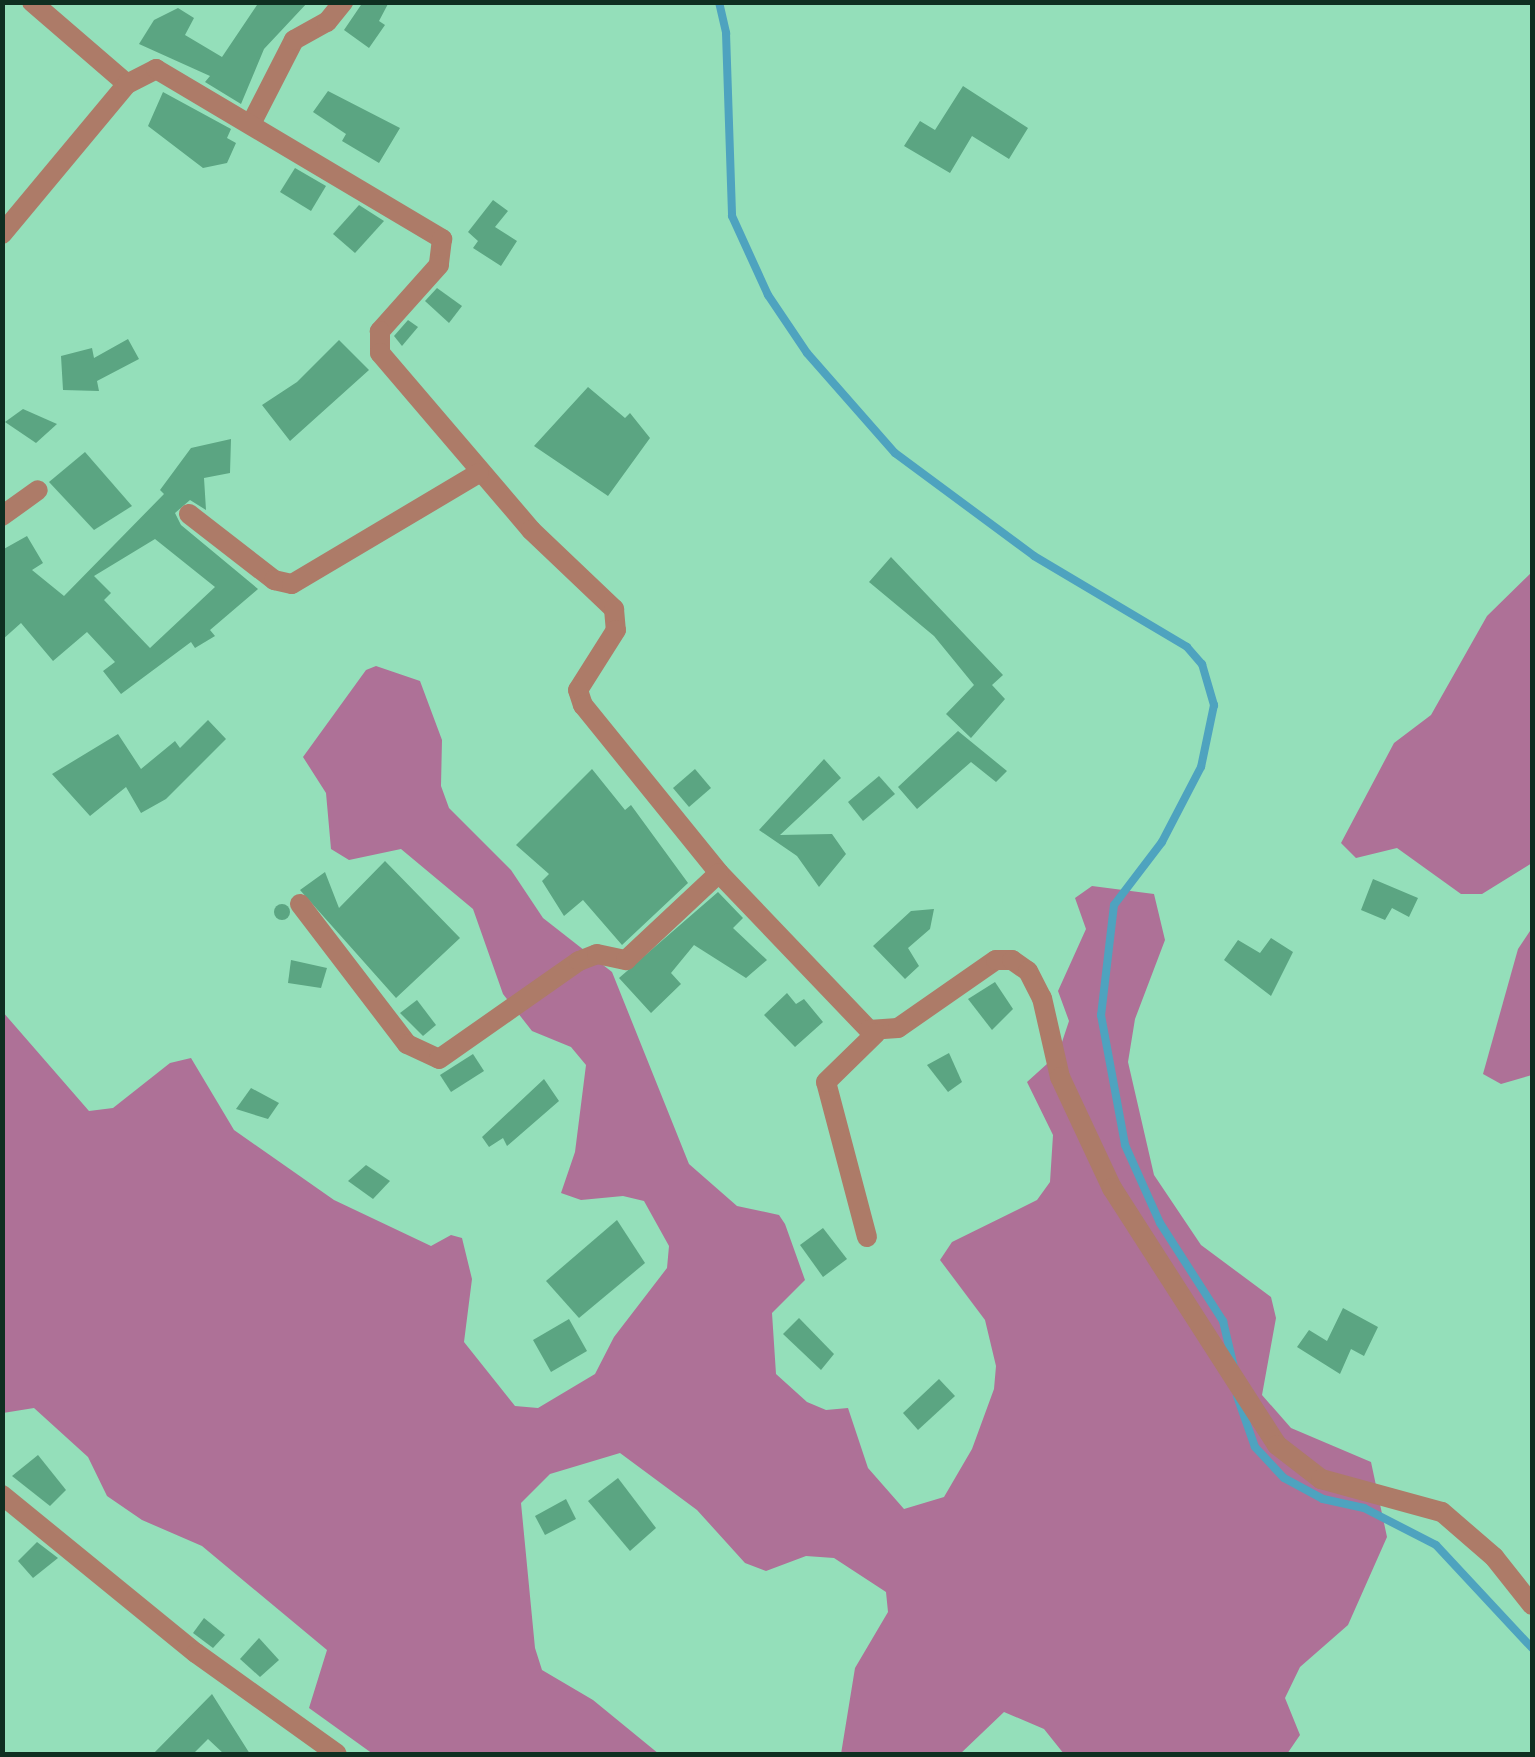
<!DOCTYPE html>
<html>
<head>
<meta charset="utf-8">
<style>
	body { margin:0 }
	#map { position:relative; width:1535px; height:1757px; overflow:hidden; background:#94dfba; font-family:"DM Sans",sans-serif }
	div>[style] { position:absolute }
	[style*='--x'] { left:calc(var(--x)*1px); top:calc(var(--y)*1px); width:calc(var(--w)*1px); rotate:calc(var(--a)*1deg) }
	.forest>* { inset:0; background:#ae7197 }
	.stream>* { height:8px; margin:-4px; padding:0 4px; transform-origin:4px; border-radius:4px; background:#4ea3bf }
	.building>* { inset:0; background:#5ba582 }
	.round { border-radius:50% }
	.street>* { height:20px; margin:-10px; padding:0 10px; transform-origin:10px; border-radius:10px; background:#ad7b68 }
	span { translate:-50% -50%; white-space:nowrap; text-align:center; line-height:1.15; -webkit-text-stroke:8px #a1ecc7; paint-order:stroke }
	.frame { position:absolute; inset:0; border:5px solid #0f2f21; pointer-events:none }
</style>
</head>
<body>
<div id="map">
	<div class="forest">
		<div style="clip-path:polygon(1532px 572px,1532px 863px,1482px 894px,1461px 894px,1397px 848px,1356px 858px,1341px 843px,1394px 743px,1431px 715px,1487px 616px)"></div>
		<div style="clip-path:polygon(376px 666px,420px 681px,442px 740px,441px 786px,449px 808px,511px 870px,543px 918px,612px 972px,689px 1164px,737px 1206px,779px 1215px,785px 1224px,805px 1280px,772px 1313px,776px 1374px,807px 1402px,826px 1410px,848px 1408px,868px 1468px,904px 1509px,944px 1497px,972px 1449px,994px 1389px,996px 1366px,985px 1320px,940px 1260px,952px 1242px,1037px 1200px,1050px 1182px,1053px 1135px,1027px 1082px,1058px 1054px,1069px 1021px,1058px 991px,1086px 929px,1075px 898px,1092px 886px,1154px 894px,1165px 940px,1135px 1019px,1128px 1062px,1154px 1175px,1201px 1245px,1271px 1297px,1276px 1318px,1262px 1395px,1291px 1428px,1371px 1462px,1387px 1537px,1348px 1625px,1300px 1667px,1285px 1698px,1300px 1735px,1287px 1754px,1064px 1754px,1044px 1729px,1004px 1712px,960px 1754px,841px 1754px,855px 1668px,888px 1612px,886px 1592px,834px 1558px,806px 1556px,766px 1571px,745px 1563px,697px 1510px,620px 1453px,550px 1474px,521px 1503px,535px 1648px,542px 1670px,593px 1700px,659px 1754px,373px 1754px,309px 1708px,327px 1650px,202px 1546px,142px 1520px,107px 1496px,88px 1457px,34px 1408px,3px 1413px,2px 1011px,89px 1111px,113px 1108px,170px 1063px,191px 1058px,234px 1130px,334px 1200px,431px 1246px,451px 1235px,462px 1238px,472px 1279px,464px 1342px,515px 1406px,538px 1408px,595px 1374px,614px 1337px,667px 1268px,669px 1246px,644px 1201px,623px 1196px,581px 1200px,561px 1193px,575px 1152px,586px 1065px,571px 1047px,532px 1031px,503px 994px,473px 909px,401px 849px,349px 860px,331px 849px,326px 793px,303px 757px,366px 670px)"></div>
		<div style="clip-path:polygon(1532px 928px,1532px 1075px,1501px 1084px,1483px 1074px,1518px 949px)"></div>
	</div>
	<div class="stream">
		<div style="--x:719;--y:2;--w:32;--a:77"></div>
		<div style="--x:726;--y:33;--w:183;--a:88.1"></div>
		<div style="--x:732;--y:216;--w:87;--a:65.5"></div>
		<div style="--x:768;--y:295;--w:70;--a:56.1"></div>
		<div style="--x:807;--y:353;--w:133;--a:48.7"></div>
		<div style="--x:895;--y:453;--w:173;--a:36.5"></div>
		<div style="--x:1034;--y:556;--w:178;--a:30.7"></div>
		<div style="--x:1187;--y:647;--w:23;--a:49"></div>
		<div style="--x:1202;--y:664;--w:43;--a:73.7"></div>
		<div style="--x:1214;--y:705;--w:63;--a:101.8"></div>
		<div style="--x:1201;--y:767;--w:85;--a:117.5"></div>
		<div style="--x:1162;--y:842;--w:79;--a:127.3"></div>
		<div style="--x:1114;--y:905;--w:111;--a:96.7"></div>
		<div style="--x:1101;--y:1015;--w:132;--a:79.5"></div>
		<div style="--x:1125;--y:1145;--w:85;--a:65.8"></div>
		<div style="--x:1160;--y:1223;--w:117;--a:57.3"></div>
		<div style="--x:1223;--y:1321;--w:47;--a:76.6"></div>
		<div style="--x:1237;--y:1396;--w:54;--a:70.6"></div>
		<div style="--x:1255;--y:1447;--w:42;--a:46.9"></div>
		<div style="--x:1284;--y:1478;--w:44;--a:28.3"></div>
		<div style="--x:1323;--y:1499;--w:42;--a:12.4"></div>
		<div style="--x:1364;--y:1508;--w:81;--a:27.2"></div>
		<div style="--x:1436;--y:1545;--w:141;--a:47"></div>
	</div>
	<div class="building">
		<div style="clip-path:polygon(259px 2px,308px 2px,264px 49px,241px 104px,205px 82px,210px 76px,139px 44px,154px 20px,178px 8px,194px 18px,185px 35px,222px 57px)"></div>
		<div style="clip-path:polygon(363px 2px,389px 2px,379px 21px,385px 25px,369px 48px,344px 30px)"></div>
		<div style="clip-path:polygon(963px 86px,1028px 128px,1009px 159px,972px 136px,950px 173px,904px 146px,920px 121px,935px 130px)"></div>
		<div style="clip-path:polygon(328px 91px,400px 128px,379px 163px,342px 141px,346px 134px,313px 112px)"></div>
		<div style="clip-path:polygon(163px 92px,231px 129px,227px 138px,236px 143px,227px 163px,203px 168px,148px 126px)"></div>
		<div style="clip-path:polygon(295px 168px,326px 186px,311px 211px,280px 192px)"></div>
		<div style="clip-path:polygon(493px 200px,508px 211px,495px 227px,517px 241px,501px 266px,473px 248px,478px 241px,468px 232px)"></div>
		<div style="clip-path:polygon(359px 205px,384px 221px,355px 253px,333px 234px)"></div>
		<div style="clip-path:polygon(437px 288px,462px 306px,449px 323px,425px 301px)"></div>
		<div style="clip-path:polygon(408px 320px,418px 327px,402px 346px,394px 336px)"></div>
		<div style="clip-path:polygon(128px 339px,139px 359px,97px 381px,99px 391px,63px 390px,61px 356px,92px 348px,94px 358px)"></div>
		<div style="clip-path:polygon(339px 340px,369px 370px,290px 441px,262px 405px,297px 382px)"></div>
		<div style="clip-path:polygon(588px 387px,625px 418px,630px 413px,650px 438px,608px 496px,534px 446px)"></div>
		<div style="clip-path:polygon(23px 409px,57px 424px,36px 443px,5px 422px)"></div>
		<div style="clip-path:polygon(evenodd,231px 439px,230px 473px,204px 478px,206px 510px,190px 500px,175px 513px,181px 525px,258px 589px,210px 630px,215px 636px,195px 648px,191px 642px,121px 694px,103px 671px,115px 662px,87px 632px,53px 661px,21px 623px,2px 640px,2px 550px,27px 536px,43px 563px,32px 570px,64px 596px,164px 494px,160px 490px,191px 448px,231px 439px,155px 539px,215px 587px,150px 648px,104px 600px,111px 593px,94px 576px,155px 539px)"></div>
		<div style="clip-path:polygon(85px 452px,132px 506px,94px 530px,49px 482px)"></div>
		<div style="clip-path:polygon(891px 557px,1003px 675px,992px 685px,1005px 699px,971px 738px,946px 714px,974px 685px,934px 636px,869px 582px)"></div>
		<div style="clip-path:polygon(208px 720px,226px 739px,166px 799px,141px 813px,126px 787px,90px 816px,52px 774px,118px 734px,141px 769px,175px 741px,180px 748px)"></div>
		<div style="clip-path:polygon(958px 731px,1007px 771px,996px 782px,971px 762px,917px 809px,898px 787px)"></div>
		<div style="clip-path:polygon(824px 759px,841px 778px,780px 835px,832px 834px,846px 854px,819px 887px,797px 856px,759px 830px)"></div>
		<div style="clip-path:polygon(592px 769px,625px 810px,631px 805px,688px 883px,622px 945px,583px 900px,564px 916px,542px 881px,549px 874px,516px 845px)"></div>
		<div style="clip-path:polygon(695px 769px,711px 788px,689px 807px,673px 788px)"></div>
		<div style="clip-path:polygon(879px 776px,895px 794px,863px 821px,848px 802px)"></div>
		<div style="clip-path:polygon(385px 861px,460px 938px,396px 998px,300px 890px,325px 872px,339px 908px)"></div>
		<div style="clip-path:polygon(1373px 879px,1418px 898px,1409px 917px,1392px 908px,1385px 920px,1361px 910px)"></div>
		<div style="clip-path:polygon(718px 892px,743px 918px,733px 928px,767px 960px,746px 978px,694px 945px,671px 973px,681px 984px,651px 1013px,619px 978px)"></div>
		<div class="round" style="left:274px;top:904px;width:16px;height:16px"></div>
		<div style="clip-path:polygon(934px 909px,930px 929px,908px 948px,919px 966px,905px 979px,873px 946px,911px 911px)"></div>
		<div style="clip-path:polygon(1271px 938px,1293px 952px,1271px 996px,1224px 960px,1238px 940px,1260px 953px)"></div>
		<div style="clip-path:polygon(291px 960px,327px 968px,321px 988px,288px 983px)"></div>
		<div style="clip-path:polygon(995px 982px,1013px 1009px,992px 1030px,968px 999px)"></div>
		<div style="clip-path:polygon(787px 993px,796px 1004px,804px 999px,823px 1022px,795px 1047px,764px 1015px)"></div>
		<div style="clip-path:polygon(417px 1000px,436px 1025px,423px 1036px,400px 1013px)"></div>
		<div style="clip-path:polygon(949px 1053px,962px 1082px,948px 1092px,927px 1065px)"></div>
		<div style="clip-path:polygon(473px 1054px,484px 1071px,451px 1092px,440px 1075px)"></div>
		<div style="clip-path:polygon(544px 1079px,559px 1101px,507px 1146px,503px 1138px,489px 1147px,482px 1137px)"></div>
		<div style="clip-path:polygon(251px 1088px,279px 1103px,268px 1119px,236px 1109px)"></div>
		<div style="clip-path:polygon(366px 1165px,390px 1181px,373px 1199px,348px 1181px)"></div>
		<div style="clip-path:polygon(617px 1220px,645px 1263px,579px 1318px,546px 1281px)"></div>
		<div style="clip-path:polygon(823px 1228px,847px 1259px,823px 1277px,800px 1245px)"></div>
		<div style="clip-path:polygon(1343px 1308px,1378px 1327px,1364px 1356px,1351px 1349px,1340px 1374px,1297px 1347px,1309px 1330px,1327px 1341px)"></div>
		<div style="clip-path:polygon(799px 1318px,834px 1354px,821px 1370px,783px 1334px)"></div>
		<div style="clip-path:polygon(569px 1319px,587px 1351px,551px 1372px,533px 1340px)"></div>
		<div style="clip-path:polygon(939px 1379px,955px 1396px,918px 1430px,903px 1413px)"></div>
		<div style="clip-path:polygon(38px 1455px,66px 1490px,50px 1506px,12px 1476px)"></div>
		<div style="clip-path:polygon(618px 1478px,656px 1528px,630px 1551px,588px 1501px)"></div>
		<div style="clip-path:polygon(566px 1499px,576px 1519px,545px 1535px,535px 1516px)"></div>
		<div style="clip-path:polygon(37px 1542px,58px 1558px,33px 1578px,18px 1561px)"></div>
		<div style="clip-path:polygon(204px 1618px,225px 1635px,213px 1648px,193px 1633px)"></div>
		<div style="clip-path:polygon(259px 1638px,279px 1660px,260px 1677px,240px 1659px)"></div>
		<div style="clip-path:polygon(212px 1694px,250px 1754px,224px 1754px,208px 1739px,193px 1754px,153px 1754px)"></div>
	</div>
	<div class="street">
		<div style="--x:32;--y:2;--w:125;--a:40.8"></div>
		<div style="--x:252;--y:122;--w:92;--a:-62.9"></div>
		<div style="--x:294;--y:40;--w:38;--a:-29"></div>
		<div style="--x:327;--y:22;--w:26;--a:-51"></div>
		<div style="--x:2;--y:234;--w:195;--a:-50.2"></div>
		<div style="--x:127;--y:84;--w:33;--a:-27"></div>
		<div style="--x:156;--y:69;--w:333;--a:30.7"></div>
		<div style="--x:442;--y:239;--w:26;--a:97"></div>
		<div style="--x:439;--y:265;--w:89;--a:131.8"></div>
		<div style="--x:380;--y:331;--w:22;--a:90"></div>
		<div style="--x:380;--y:353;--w:233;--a:49.5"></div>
		<div style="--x:531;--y:530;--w:115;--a:43.6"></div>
		<div style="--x:614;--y:609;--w:21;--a:85"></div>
		<div style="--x:616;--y:630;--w:71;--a:122.3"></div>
		<div style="--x:578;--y:690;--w:16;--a:72"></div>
		<div style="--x:583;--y:705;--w:216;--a:51"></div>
		<div style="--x:719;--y:873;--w:217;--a:46.3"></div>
		<div style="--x:869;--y:1030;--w:29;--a:-4"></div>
		<div style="--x:898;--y:1028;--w:119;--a:-34.8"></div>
		<div style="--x:996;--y:960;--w:16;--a:0"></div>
		<div style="--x:1012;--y:960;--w:19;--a:35"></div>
		<div style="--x:1028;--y:971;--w:30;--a:63"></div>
		<div style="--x:1042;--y:998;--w:81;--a:77.2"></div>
		<div style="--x:1060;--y:1077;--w:123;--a:64.9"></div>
		<div style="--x:1112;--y:1188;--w:305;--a:57.3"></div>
		<div style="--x:1277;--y:1445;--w:56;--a:37.7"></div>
		<div style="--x:1321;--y:1479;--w:125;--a:15.3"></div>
		<div style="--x:1442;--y:1512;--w:69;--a:40.9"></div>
		<div style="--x:1494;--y:1557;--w:61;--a:51.6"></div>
		<div style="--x:189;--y:514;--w:108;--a:37.8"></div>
		<div style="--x:274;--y:580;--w:18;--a:13"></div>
		<div style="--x:292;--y:584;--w:217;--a:-30.7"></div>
		<div style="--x:2;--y:516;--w:44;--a:-35.8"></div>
		<div style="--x:300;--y:904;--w:176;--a:52.6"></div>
		<div style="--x:407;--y:1044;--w:35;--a:25"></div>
		<div style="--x:439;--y:1059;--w:171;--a:-35"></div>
		<div style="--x:579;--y:961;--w:19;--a:-21"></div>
		<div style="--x:597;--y:954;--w:30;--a:12"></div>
		<div style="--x:626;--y:960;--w:127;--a:-43.1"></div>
		<div style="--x:867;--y:1237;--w:160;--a:-104.8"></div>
		<div style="--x:826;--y:1082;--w:70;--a:-44.4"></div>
		<div style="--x:2;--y:1495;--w:250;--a:39.2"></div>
		<div style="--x:196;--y:1653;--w:173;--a:35.6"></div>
	</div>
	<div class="frame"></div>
</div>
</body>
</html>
